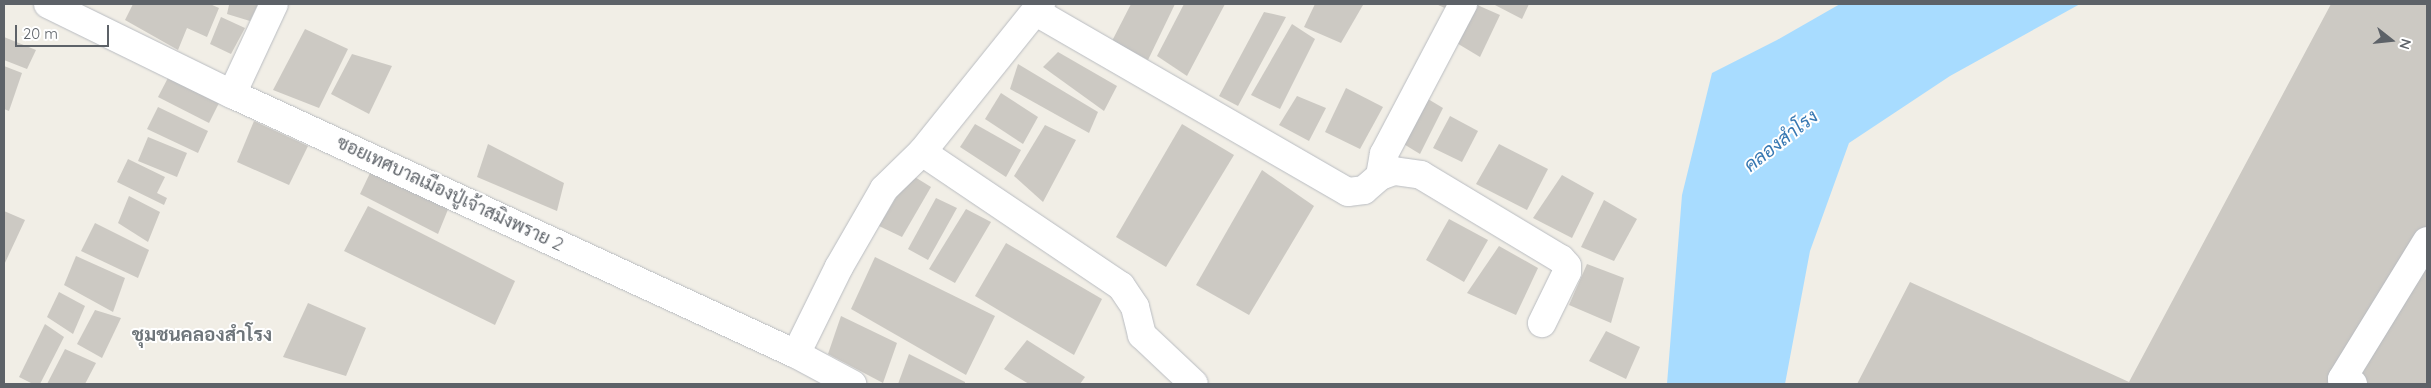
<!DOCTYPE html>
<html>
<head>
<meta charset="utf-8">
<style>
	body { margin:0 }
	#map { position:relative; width:2431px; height:388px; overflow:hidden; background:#f1eee6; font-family:Quicksand,Sarabun,sans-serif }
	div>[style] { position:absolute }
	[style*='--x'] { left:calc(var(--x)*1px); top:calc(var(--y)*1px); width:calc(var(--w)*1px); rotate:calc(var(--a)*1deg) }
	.water>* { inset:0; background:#a8dcff }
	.building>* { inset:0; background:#ccc9c3 }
	.roads { filter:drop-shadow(0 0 1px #b9bcc1) drop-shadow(0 0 1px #b9bcc1) }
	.minor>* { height:28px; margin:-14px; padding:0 14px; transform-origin:14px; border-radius:14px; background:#fff }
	span { translate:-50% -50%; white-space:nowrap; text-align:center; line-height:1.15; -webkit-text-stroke:4px #fff; paint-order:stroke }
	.street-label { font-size:18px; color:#5d6268 }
	.water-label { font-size:19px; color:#3778b2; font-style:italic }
	.neighbourhood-label { font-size:19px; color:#6e757a; font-weight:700 }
	.frame { position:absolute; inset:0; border:5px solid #5d6268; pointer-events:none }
	.north { position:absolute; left:2366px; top:15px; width:50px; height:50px; -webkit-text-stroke:4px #fff; paint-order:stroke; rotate:106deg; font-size:14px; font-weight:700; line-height:20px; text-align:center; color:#5d6268 }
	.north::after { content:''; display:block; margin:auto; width:18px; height:22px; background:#5d6268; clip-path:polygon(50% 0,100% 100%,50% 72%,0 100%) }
	.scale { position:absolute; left:15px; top:25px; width:94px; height:22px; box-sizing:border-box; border:2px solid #5d6268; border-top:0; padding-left:6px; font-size:15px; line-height:18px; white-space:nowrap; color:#5d6268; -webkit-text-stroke:4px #fff; paint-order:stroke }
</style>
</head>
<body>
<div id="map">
	<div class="water">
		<div style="clip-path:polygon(1840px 4px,2080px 4px,1950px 76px,1849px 143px,1810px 251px,1785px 384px,1667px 384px,1682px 195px,1712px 73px,1777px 40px)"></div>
	</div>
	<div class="building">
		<div style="clip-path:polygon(133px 4px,210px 4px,219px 8px,207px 37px,187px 28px,178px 50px,125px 20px)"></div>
		<div style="clip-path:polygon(225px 4px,258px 4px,250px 21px,227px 14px,229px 5px)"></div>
		<div style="clip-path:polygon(1131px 4px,1175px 4px,1148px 60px,1112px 41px)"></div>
		<div style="clip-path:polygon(1184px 4px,1225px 4px,1187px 76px,1157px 56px)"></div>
		<div style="clip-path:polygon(1315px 4px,1362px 4px,1363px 5px,1341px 43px,1304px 27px)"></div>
		<div style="clip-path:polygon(1436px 4px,1449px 4px,1447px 9px)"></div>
		<div style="clip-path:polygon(1475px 4px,1500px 15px,1480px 57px,1455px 42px)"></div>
		<div style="clip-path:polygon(1493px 4px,1529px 4px,1522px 19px)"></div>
		<div style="clip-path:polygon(2331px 4px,2427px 4px,2427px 384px,1857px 384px,1910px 282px,2129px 382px)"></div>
		<div style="clip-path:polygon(1264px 12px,1286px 17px,1238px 106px,1219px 96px)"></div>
		<div style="clip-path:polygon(221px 17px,245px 28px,231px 54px,210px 44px)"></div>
		<div style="clip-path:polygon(1292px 24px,1315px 39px,1280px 109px,1251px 95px)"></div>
		<div style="clip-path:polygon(305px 29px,348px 49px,319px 108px,273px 90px)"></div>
		<div style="clip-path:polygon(4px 37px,36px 50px,27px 69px,4px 60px)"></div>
		<div style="clip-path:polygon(1058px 52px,1117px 86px,1104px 111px,1043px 67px)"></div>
		<div style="clip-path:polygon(352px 54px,392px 66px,369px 114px,331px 94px)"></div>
		<div style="clip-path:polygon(1018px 64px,1098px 112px,1089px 133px,1010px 89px)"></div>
		<div style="clip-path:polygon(4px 66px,22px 73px,9px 111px,4px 109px)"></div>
		<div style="clip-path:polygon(170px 74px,221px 99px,209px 123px,158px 97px)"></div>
		<div style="clip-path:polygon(1346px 88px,1383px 107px,1360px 149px,1325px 132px)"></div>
		<div style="clip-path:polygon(1001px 93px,1038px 117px,1023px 144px,985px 119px)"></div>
		<div style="clip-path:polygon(1297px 96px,1326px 108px,1309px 141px,1279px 125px)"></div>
		<div style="clip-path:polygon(1423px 96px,1443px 108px,1420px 154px,1402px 143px)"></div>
		<div style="clip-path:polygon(158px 107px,208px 131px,198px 153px,147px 129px)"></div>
		<div style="clip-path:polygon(1450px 116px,1478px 131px,1462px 162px,1433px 148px)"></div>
		<div style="clip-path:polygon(254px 121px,308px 146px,289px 185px,237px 162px)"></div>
		<div style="clip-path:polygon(975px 124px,1021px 150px,1006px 177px,960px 147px)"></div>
		<div style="clip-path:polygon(1182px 124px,1234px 155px,1166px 267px,1116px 237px)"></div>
		<div style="clip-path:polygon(1045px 125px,1076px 140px,1043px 202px,1014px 176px)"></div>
		<div style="clip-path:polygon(148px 137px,187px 153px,177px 177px,138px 161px)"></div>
		<div style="clip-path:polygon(488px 144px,564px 183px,557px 211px,477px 177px)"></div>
		<div style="clip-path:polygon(1499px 144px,1548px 169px,1527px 210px,1476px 184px)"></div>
		<div style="clip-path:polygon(128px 159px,165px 177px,157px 193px,167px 198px,164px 205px,117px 182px)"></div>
		<div style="clip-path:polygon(1262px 170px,1314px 206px,1249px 315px,1196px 285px)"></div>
		<div style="clip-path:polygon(371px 171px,449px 207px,438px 234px,360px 194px)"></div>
		<div style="clip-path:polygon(910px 174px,931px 187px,902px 237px,879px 226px)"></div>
		<div style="clip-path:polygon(1562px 175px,1594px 193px,1572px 238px,1533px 218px)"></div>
		<div style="clip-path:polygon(129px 196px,160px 212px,148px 242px,118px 223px)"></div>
		<div style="clip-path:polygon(936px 198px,957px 208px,928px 260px,908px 249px)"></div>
		<div style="clip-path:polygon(1604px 200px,1637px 219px,1614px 261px,1581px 247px)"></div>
		<div style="clip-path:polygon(368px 206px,515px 281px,495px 325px,344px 251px)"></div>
		<div style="clip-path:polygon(966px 209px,991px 222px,955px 283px,929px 269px)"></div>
		<div style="clip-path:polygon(4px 211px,25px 220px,4px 265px)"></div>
		<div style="clip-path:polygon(1449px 219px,1488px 240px,1464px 282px,1426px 260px)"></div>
		<div style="clip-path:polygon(95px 223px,149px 250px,138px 278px,81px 251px)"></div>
		<div style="clip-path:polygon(1006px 243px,1102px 299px,1074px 355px,975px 296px)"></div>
		<div style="clip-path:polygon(1499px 246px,1538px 268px,1516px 315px,1467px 293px)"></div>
		<div style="clip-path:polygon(76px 256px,125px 278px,113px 312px,64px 285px)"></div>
		<div style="clip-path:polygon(875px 257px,995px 316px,966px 375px,851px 309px)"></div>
		<div style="clip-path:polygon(1587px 264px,1624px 278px,1611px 323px,1569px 305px)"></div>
		<div style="clip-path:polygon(59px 292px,85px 306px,73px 334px,47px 317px)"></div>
		<div style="clip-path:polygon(308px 303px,366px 328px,346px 376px,283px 357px)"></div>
		<div style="clip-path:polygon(95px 310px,121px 318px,102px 358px,77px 344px)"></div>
		<div style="clip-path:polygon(841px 316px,897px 343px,883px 383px,828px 354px)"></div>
		<div style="clip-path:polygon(45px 324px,64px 337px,40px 384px,33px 384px,19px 377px)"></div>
		<div style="clip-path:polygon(1606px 331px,1640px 347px,1626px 379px,1589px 361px)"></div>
		<div style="clip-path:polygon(1027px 340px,1085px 377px,1080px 384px,1029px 384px,1004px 369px)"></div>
		<div style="clip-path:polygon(65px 349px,96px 363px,85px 384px,47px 384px)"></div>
		<div style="clip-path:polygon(909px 354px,965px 382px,965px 384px,898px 384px)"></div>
	</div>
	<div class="roads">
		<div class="minor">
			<div style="--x:48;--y:4;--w:205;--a:26.1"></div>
			<div style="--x:232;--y:94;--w:621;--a:24.75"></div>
			<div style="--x:796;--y:354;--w:64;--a:28.2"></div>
			<div style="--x:1036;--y:12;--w:360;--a:30"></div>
			<div style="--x:1348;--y:192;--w:16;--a:-7"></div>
			<div style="--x:1364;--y:190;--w:21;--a:-41"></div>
			<div style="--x:1380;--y:176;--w:15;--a:-20"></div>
			<div style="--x:1394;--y:171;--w:27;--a:8"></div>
			<div style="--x:1421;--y:175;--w:163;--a:31"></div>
			<div style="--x:1561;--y:259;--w:9;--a:49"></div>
			<div style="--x:1567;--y:266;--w:6;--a:90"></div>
			<div style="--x:1567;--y:272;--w:57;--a:116.1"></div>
			<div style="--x:232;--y:94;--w:99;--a:-65"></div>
			<div style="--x:922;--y:152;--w:240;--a:34"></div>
			<div style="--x:1121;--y:286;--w:25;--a:56"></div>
			<div style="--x:1135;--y:307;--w:29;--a:76"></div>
			<div style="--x:1142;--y:335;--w:71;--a:43.3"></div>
			<div style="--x:1380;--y:176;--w:22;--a:-80"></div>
			<div style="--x:1384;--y:154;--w:170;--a:-62.2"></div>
			<div style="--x:796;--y:354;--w:97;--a:-63.7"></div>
			<div style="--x:839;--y:267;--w:90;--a:-60"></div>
			<div style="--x:884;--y:189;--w:53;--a:-44.2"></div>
			<div style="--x:922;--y:152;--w:190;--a:-51.2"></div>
			<div style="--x:2353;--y:384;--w:12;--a:-156"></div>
			<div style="--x:2342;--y:379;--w:162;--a:-58.4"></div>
		</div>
	</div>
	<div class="street-label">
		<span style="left:450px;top:194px;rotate:25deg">ซอยเทศบาลเมืองปู่เจ้าสมิงพราย 2</span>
	</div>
	<div class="water-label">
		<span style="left:1781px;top:141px;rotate:-38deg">คลองสำโรง</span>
	</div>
	<div class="neighbourhood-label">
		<span style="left:202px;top:335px">ชุมชนคลองสำโรง</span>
	</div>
	<div class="frame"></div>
	<div class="north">N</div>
	<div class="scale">20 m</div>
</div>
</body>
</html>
